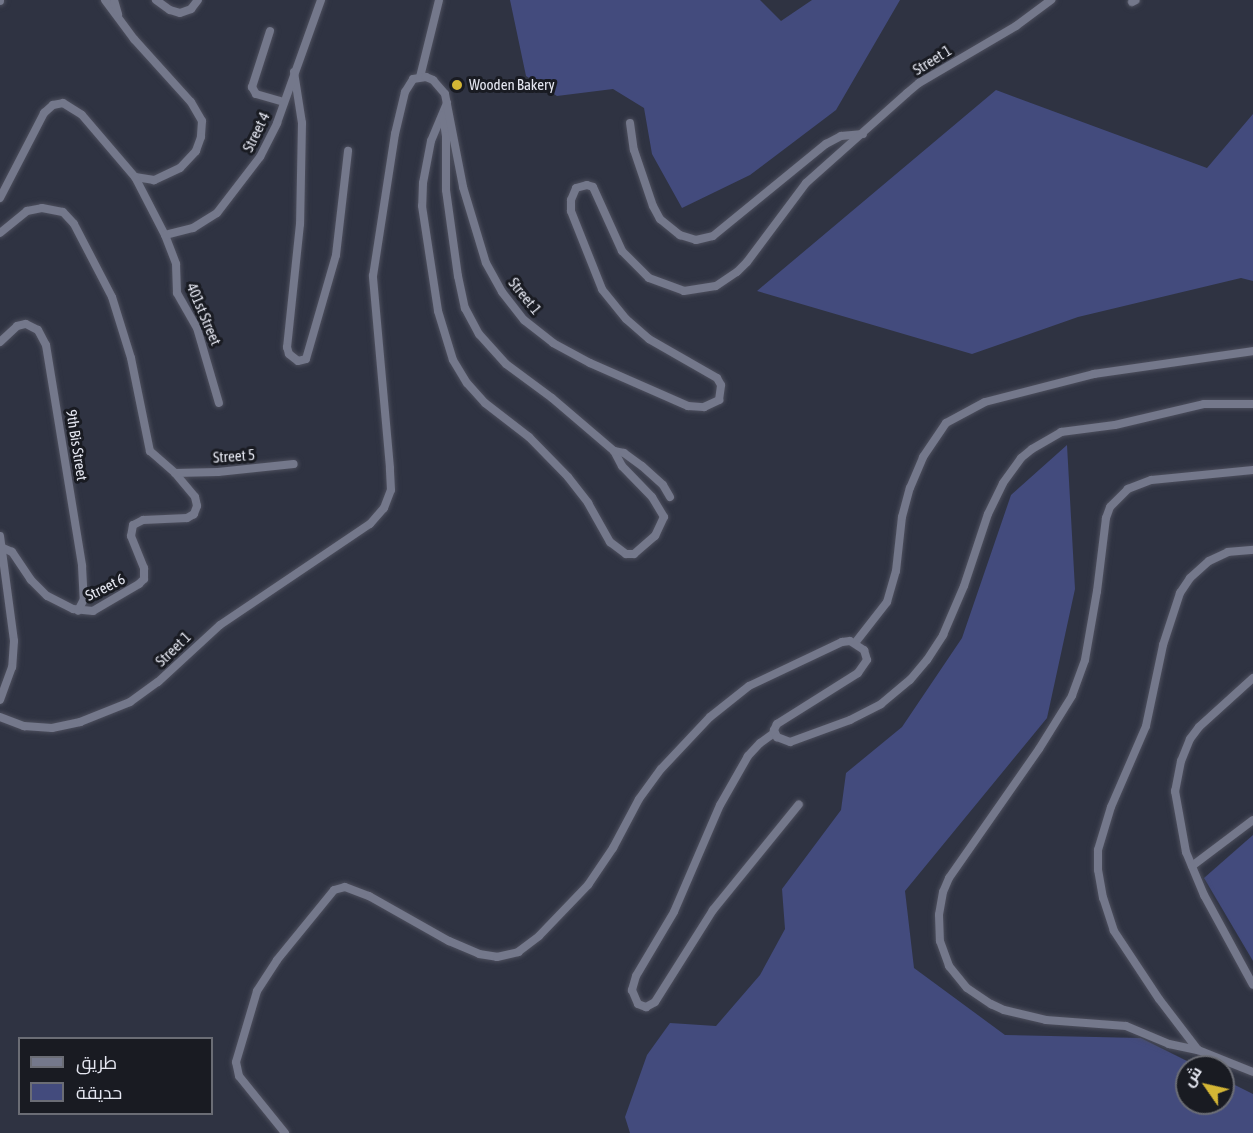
<!DOCTYPE html>
<html>
<head>
<meta charset="utf-8">
<style>
	body { margin:0 }
	#map { position:relative; width:1253px; height:1133px; overflow:hidden; background:#2f3342; font-family:"Asap Condensed",Cairo,sans-serif }
	div>[style] { position:absolute }
	[style*='--x'] { left:calc(var(--x)*1px); top:calc(var(--y)*1px); width:calc(var(--w)*1px); rotate:calc(var(--a)*1deg) }
	.green>* { inset:0; background:#434b7d }
	.roads { filter:drop-shadow(0 0 2px #4d4f5d) drop-shadow(0 0 2px #4d4f5d) }
	.minor>* { height:8px; margin:-4px; padding:0 4px; transform-origin:4px; border-radius:4px; background:#74788b }
	.dots>* { width:16px; height:16px; translate:-50% -50%; box-sizing:border-box; border:3px solid #191b22; border-radius:50% }
	span { translate:-50% -50%; white-space:nowrap; text-align:center; line-height:1.15; -webkit-text-stroke:6px #191b22; paint-order:stroke }
	.street-label { font-size:15px; color:#e5e7f1 }
	.poi-label { font-size:15px; color:#e5e7f1 }
	.left { translate:0 -50%; text-align:left }
	.legend { position:absolute; left:18px; top:1037px; width:195px; height:78px; box-sizing:border-box; background:#191b22; border:2px solid #6b6d75; margin:0; padding:8px 10px; list-style:none; font-size:18px; color:#e5e7f1 }
	.legend li { display:flex; align-items:center; gap:12px; height:30px }
	.legend b { width:30px; border:2px solid #6b6d75 }
	.north { position:absolute; left:1175px; top:1055px; width:60px; height:60px; box-sizing:border-box; background:#191b22; border:2px solid #6b6d75; border-radius:50%; rotate:304deg; font-size:16px; font-weight:700; line-height:24px; text-align:center; color:#e5e7f1 }
	.north::after { content:''; display:block; margin:auto; width:21px; height:27px; background:#d4b635; clip-path:polygon(50% 0,100% 100%,50% 72%,0 100%) }
</style>
</head>
<body>
<div id="map">
	<div class="green">
		<div style="clip-path:polygon(510px 0,760px 0,781px 21px,812px 0,900px 0,836px 110px,750px 175px,682px 208px,652px 154px,644px 108px,613px 89px,557px 96px,526px 76px)"></div>
		<div style="clip-path:polygon(996px 90px,1207px 168px,1253px 114px,1253px 281px,1241px 278px,1078px 317px,972px 354px,757px 291px)"></div>
		<div style="clip-path:polygon(1067px 445px,1075px 589px,1047px 718px,905px 891px,914px 968px,1005px 1035px,1141px 1038px,1199px 1067px,1187px 1067px,1187px 1103px,1223px 1103px,1223px 1079px,1253px 1094px,1253px 1133px,630px 1133px,625px 1117px,647px 1055px,670px 1023px,716px 1026px,760px 975px,785px 929px,782px 889px,841px 810px,846px 773px,902px 727px,962px 638px,1011px 495px)"></div>
		<div style="clip-path:polygon(1253px 835px,1253px 961px,1204px 878px)"></div>
	</div>
	<div class="roads">
		<div class="minor">
			<div style="--x:105;--y:0;--w:49;--a:53.4"></div>
			<div style="--x:134;--y:39;--w:85;--a:47.9"></div>
			<div style="--x:191;--y:102;--w:22;--a:60"></div>
			<div style="--x:202;--y:121;--w:16;--a:94"></div>
			<div style="--x:201;--y:137;--w:15;--a:110"></div>
			<div style="--x:196;--y:151;--w:23;--a:133"></div>
			<div style="--x:180;--y:168;--w:29;--a:155"></div>
			<div style="--x:154;--y:180;--w:19;--a:-171"></div>
			<div style="--x:114;--y:0;--w:15;--a:74"></div>
			<div style="--x:156;--y:0;--w:17;--a:36"></div>
			<div style="--x:170;--y:10;--w:10;--a:17"></div>
			<div style="--x:180;--y:13;--w:12;--a:-20"></div>
			<div style="--x:191;--y:9;--w:11;--a:-52"></div>
			<div style="--x:0;--y:1;--w:1;--a:-90"></div>
			<div style="--x:1132;--y:2;--w:4;--a:-27"></div>
			<div style="--x:270;--y:31;--w:59;--a:107.8"></div>
			<div style="--x:252;--y:87;--w:8;--a:60"></div>
			<div style="--x:256;--y:94;--w:29;--a:16"></div>
			<div style="--x:294;--y:72;--w:52;--a:81.1"></div>
			<div style="--x:302;--y:123;--w:101;--a:91.1"></div>
			<div style="--x:300;--y:224;--w:124;--a:96"></div>
			<div style="--x:287;--y:347;--w:7;--a:74"></div>
			<div style="--x:289;--y:354;--w:11;--a:38"></div>
			<div style="--x:298;--y:361;--w:8;--a:-14"></div>
			<div style="--x:306;--y:359;--w:108;--a:-73.9"></div>
			<div style="--x:336;--y:255;--w:105;--a:-83.4"></div>
			<div style="--x:420;--y:77;--w:79;--a:-76.1"></div>
			<div style="--x:447;--y:103;--w:41;--a:112.8"></div>
			<div style="--x:431;--y:141;--w:43;--a:100.8"></div>
			<div style="--x:423;--y:183;--w:23;--a:92"></div>
			<div style="--x:422;--y:206;--w:106;--a:81.3"></div>
			<div style="--x:438;--y:311;--w:51;--a:73"></div>
			<div style="--x:453;--y:360;--w:27;--a:59"></div>
			<div style="--x:467;--y:383;--w:27;--a:48"></div>
			<div style="--x:485;--y:403;--w:56;--a:37.7"></div>
			<div style="--x:529;--y:437;--w:56;--a:45.7"></div>
			<div style="--x:568;--y:477;--w:33;--a:52"></div>
			<div style="--x:588;--y:503;--w:45;--a:60.6"></div>
			<div style="--x:610;--y:542;--w:20;--a:37"></div>
			<div style="--x:626;--y:554;--w:8;--a:0"></div>
			<div style="--x:634;--y:554;--w:28;--a:-41"></div>
			<div style="--x:655;--y:536;--w:21;--a:-65"></div>
			<div style="--x:664;--y:517;--w:23;--a:-121"></div>
			<div style="--x:652;--y:497;--w:43;--a:-134.1"></div>
			<div style="--x:622;--y:466;--w:17;--a:-118"></div>
			<div style="--x:443;--y:115;--w:21;--a:82"></div>
			<div style="--x:446;--y:136;--w:54;--a:90"></div>
			<div style="--x:446;--y:190;--w:87;--a:82.1"></div>
			<div style="--x:458;--y:276;--w:33;--a:78"></div>
			<div style="--x:465;--y:308;--w:30;--a:62"></div>
			<div style="--x:479;--y:334;--w:40;--a:48"></div>
			<div style="--x:506;--y:364;--w:57;--a:36.5"></div>
			<div style="--x:552;--y:398;--w:82;--a:40.5"></div>
			<div style="--x:614;--y:451;--w:10;--a:11"></div>
			<div style="--x:624;--y:453;--w:22;--a:36"></div>
			<div style="--x:642;--y:466;--w:28;--a:42"></div>
			<div style="--x:663;--y:485;--w:14;--a:60"></div>
			<div style="--x:630;--y:123;--w:27;--a:82"></div>
			<div style="--x:634;--y:150;--w:59;--a:71.3"></div>
			<div style="--x:653;--y:206;--w:15;--a:62"></div>
			<div style="--x:660;--y:219;--w:26;--a:39"></div>
			<div style="--x:680;--y:235;--w:17;--a:17"></div>
			<div style="--x:696;--y:240;--w:17;--a:-13"></div>
			<div style="--x:713;--y:236;--w:146;--a:-39.2"></div>
			<div style="--x:826;--y:144;--w:17;--a:-28"></div>
			<div style="--x:841;--y:136;--w:22;--a:-5"></div>
			<div style="--x:0;--y:198;--w:96;--a:-62.6"></div>
			<div style="--x:44;--y:113;--w:12;--a:-42"></div>
			<div style="--x:53;--y:105;--w:10;--a:-11"></div>
			<div style="--x:63;--y:103;--w:22;--a:32"></div>
			<div style="--x:82;--y:115;--w:82;--a:49.5"></div>
			<div style="--x:135;--y:177;--w:65;--a:62.7"></div>
			<div style="--x:165;--y:235;--w:31;--a:69"></div>
			<div style="--x:176;--y:264;--w:29;--a:88"></div>
			<div style="--x:177;--y:293;--w:40;--a:60.3"></div>
			<div style="--x:197;--y:328;--w:78;--a:73.7"></div>
			<div style="--x:0;--y:233;--w:35;--a:-39"></div>
			<div style="--x:27;--y:211;--w:15;--a:-11"></div>
			<div style="--x:42;--y:208;--w:21;--a:11"></div>
			<div style="--x:63;--y:212;--w:16;--a:47"></div>
			<div style="--x:74;--y:224;--w:82;--a:62.5"></div>
			<div style="--x:112;--y:297;--w:64;--a:72.7"></div>
			<div style="--x:131;--y:358;--w:95;--a:78.5"></div>
			<div style="--x:150;--y:451;--w:33;--a:41"></div>
			<div style="--x:175;--y:473;--w:31;--a:50"></div>
			<div style="--x:195;--y:497;--w:9;--a:77"></div>
			<div style="--x:197;--y:506;--w:9;--a:111"></div>
			<div style="--x:194;--y:514;--w:8;--a:150"></div>
			<div style="--x:187;--y:518;--w:44;--a:177.4"></div>
			<div style="--x:143;--y:520;--w:11;--a:153"></div>
			<div style="--x:133;--y:525;--w:11;--a:100"></div>
			<div style="--x:131;--y:536;--w:35;--a:68"></div>
			<div style="--x:144;--y:568;--w:11;--a:90"></div>
			<div style="--x:144;--y:579;--w:7;--a:135"></div>
			<div style="--x:139;--y:584;--w:53;--a:149.6"></div>
			<div style="--x:93;--y:611;--w:20;--a:-174"></div>
			<div style="--x:73;--y:609;--w:29;--a:-153"></div>
			<div style="--x:47;--y:596;--w:23;--a:-135"></div>
			<div style="--x:31;--y:580;--w:34;--a:-124"></div>
			<div style="--x:12;--y:552;--w:10;--a:-156"></div>
			<div style="--x:165;--y:235;--w:29;--a:-14"></div>
			<div style="--x:193;--y:228;--w:28;--a:-32"></div>
			<div style="--x:217;--y:213;--w:71;--a:-52.5"></div>
			<div style="--x:260;--y:157;--w:38;--a:-63"></div>
			<div style="--x:277;--y:123;--w:131;--a:-70.3"></div>
			<div style="--x:0;--y:342;--w:23;--a:-43"></div>
			<div style="--x:17;--y:326;--w:9;--a:-13"></div>
			<div style="--x:26;--y:324;--w:13;--a:27"></div>
			<div style="--x:38;--y:330;--w:17;--a:62"></div>
			<div style="--x:46;--y:345;--w:224;--a:80.7"></div>
			<div style="--x:82;--y:566;--w:33;--a:87"></div>
			<div style="--x:84;--y:599;--w:13;--a:117"></div>
			<div style="--x:1253;--y:470;--w:102;--a:174.4"></div>
			<div style="--x:1151;--y:480;--w:25;--a:159"></div>
			<div style="--x:1128;--y:489;--w:25;--a:135"></div>
			<div style="--x:1110;--y:507;--w:12;--a:110"></div>
			<div style="--x:1106;--y:518;--w:74;--a:97"></div>
			<div style="--x:1097;--y:591;--w:70;--a:99.9"></div>
			<div style="--x:1085;--y:660;--w:38;--a:110"></div>
			<div style="--x:1072;--y:696;--w:62;--a:121.9"></div>
			<div style="--x:1039;--y:749;--w:157;--a:124.9"></div>
			<div style="--x:949;--y:878;--w:15;--a:113"></div>
			<div style="--x:943;--y:892;--w:23;--a:100"></div>
			<div style="--x:939;--y:915;--w:26;--a:88"></div>
			<div style="--x:940;--y:941;--w:27;--a:70"></div>
			<div style="--x:949;--y:966;--w:28;--a:51"></div>
			<div style="--x:967;--y:988;--w:29;--a:34"></div>
			<div style="--x:991;--y:1004;--w:14;--a:25"></div>
			<div style="--x:1004;--y:1010;--w:43;--a:13.4"></div>
			<div style="--x:1046;--y:1020;--w:80;--a:4.3"></div>
			<div style="--x:1126;--y:1026;--w:47;--a:22.7"></div>
			<div style="--x:1169;--y:1044;--w:30;--a:12"></div>
			<div style="--x:1198;--y:1050;--w:59;--a:21.8"></div>
			<div style="--x:175;--y:473;--w:43;--a:-1.3"></div>
			<div style="--x:218;--y:472;--w:76;--a:-6"></div>
			<div style="--x:0;--y:536;--w:106;--a:82.4"></div>
			<div style="--x:14;--y:641;--w:26;--a:94"></div>
			<div style="--x:12;--y:667;--w:35;--a:110"></div>
			<div style="--x:855;--y:643;--w:52;--a:-52"></div>
			<div style="--x:887;--y:602;--w:32;--a:-74"></div>
			<div style="--x:896;--y:571;--w:54;--a:-83.7"></div>
			<div style="--x:902;--y:517;--w:30;--a:-75"></div>
			<div style="--x:910;--y:488;--w:34;--a:-67"></div>
			<div style="--x:923;--y:457;--w:41;--a:-55.9"></div>
			<div style="--x:946;--y:423;--w:44;--a:-28.3"></div>
			<div style="--x:985;--y:402;--w:113;--a:-14.4"></div>
			<div style="--x:1094;--y:374;--w:161;--a:-8.2"></div>
			<div style="--x:1253;--y:678;--w:73;--a:137.8"></div>
			<div style="--x:1199;--y:727;--w:15;--a:127"></div>
			<div style="--x:1190;--y:739;--w:24;--a:112"></div>
			<div style="--x:1181;--y:761;--w:31;--a:101"></div>
			<div style="--x:1175;--y:791;--w:62;--a:79.8"></div>
			<div style="--x:1186;--y:852;--w:47;--a:67.3"></div>
			<div style="--x:1204;--y:895;--w:102;--a:61.4"></div>
			<div style="--x:0;--y:717;--w:26;--a:21"></div>
			<div style="--x:24;--y:726;--w:28;--a:4"></div>
			<div style="--x:52;--y:728;--w:29;--a:-12"></div>
			<div style="--x:80;--y:722;--w:54;--a:-21.8"></div>
			<div style="--x:130;--y:702;--w:34;--a:-36"></div>
			<div style="--x:158;--y:682;--w:84;--a:-42.6"></div>
			<div style="--x:220;--y:625;--w:181;--a:-34"></div>
			<div style="--x:370;--y:524;--w:21;--a:-49"></div>
			<div style="--x:384;--y:508;--w:19;--a:-69"></div>
			<div style="--x:391;--y:490;--w:22;--a:-93"></div>
			<div style="--x:390;--y:468;--w:193;--a:-95.1"></div>
			<div style="--x:373;--y:276;--w:144;--a:-81.2"></div>
			<div style="--x:395;--y:134;--w:43;--a:-76.6"></div>
			<div style="--x:405;--y:92;--w:15;--a:-58"></div>
			<div style="--x:413;--y:79;--w:13;--a:-9"></div>
			<div style="--x:426;--y:77;--w:8;--a:23"></div>
			<div style="--x:433;--y:80;--w:18;--a:49"></div>
			<div style="--x:445;--y:94;--w:95;--a:79"></div>
			<div style="--x:463;--y:187;--w:79;--a:73.2"></div>
			<div style="--x:486;--y:263;--w:33;--a:61"></div>
			<div style="--x:502;--y:292;--w:36;--a:52"></div>
			<div style="--x:524;--y:320;--w:37;--a:38"></div>
			<div style="--x:553;--y:343;--w:42;--a:28.4"></div>
			<div style="--x:590;--y:363;--w:107;--a:23.7"></div>
			<div style="--x:688;--y:406;--w:16;--a:4"></div>
			<div style="--x:704;--y:407;--w:17;--a:-25"></div>
			<div style="--x:719;--y:400;--w:15;--a:-82"></div>
			<div style="--x:721;--y:385;--w:8;--a:-120"></div>
			<div style="--x:717;--y:378;--w:78;--a:-150.2"></div>
			<div style="--x:649;--y:339;--w:30;--a:-139"></div>
			<div style="--x:626;--y:319;--w:38;--a:-129"></div>
			<div style="--x:602;--y:289;--w:84;--a:-111.7"></div>
			<div style="--x:571;--y:211;--w:11;--a:-90"></div>
			<div style="--x:571;--y:200;--w:13;--a:-67"></div>
			<div style="--x:576;--y:188;--w:11;--a:-15"></div>
			<div style="--x:587;--y:185;--w:6;--a:18"></div>
			<div style="--x:593;--y:187;--w:70;--a:65.6"></div>
			<div style="--x:622;--y:251;--w:38;--a:45"></div>
			<div style="--x:649;--y:278;--w:37;--a:20"></div>
			<div style="--x:684;--y:291;--w:32;--a:-9"></div>
			<div style="--x:716;--y:286;--w:25;--a:-34"></div>
			<div style="--x:737;--y:272;--w:14;--a:-45"></div>
			<div style="--x:747;--y:262;--w:99;--a:-53.2"></div>
			<div style="--x:806;--y:183;--w:135;--a:-41.7"></div>
			<div style="--x:907;--y:93;--w:16;--a:-40"></div>
			<div style="--x:919;--y:83;--w:113;--a:-30.4"></div>
			<div style="--x:1016;--y:26;--w:44;--a:-36.6"></div>
			<div style="--x:774;--y:733;--w:17;--a:144"></div>
			<div style="--x:760;--y:743;--w:18;--a:133"></div>
			<div style="--x:748;--y:756;--w:56;--a:119.7"></div>
			<div style="--x:720;--y:805;--w:116;--a:113.3"></div>
			<div style="--x:674;--y:912;--w:74;--a:120.7"></div>
			<div style="--x:636;--y:976;--w:15;--a:106"></div>
			<div style="--x:632;--y:990;--w:15;--a:67"></div>
			<div style="--x:638;--y:1004;--w:9;--a:21"></div>
			<div style="--x:646;--y:1007;--w:10;--a:-29"></div>
			<div style="--x:655;--y:1002;--w:109;--a:-57.8"></div>
			<div style="--x:713;--y:910;--w:136;--a:-50.9"></div>
			<div style="--x:1192;--y:866;--w:76;--a:-37"></div>
			<div style="--x:1198;--y:1050;--w:64;--a:-127.4"></div>
			<div style="--x:1159;--y:999;--w:82;--a:-123.5"></div>
			<div style="--x:1114;--y:931;--w:35;--a:-108"></div>
			<div style="--x:1103;--y:898;--w:28;--a:-100"></div>
			<div style="--x:1098;--y:870;--w:20;--a:-90"></div>
			<div style="--x:1098;--y:850;--w:45;--a:-73.2"></div>
			<div style="--x:1111;--y:807;--w:88;--a:-66.6"></div>
			<div style="--x:1146;--y:726;--w:83;--a:-78.1"></div>
			<div style="--x:1163;--y:645;--w:55;--a:-71.9"></div>
			<div style="--x:1180;--y:593;--w:18;--a:-56"></div>
			<div style="--x:1190;--y:578;--w:25;--a:-42"></div>
			<div style="--x:1209;--y:561;--w:21;--a:-25"></div>
			<div style="--x:1228;--y:552;--w:25;--a:-5"></div>
			<div style="--x:285;--y:1133;--w:73;--a:-128.9"></div>
			<div style="--x:239;--y:1076;--w:14;--a:-102"></div>
			<div style="--x:236;--y:1062;--w:74;--a:-73.5"></div>
			<div style="--x:257;--y:991;--w:37;--a:-57"></div>
			<div style="--x:277;--y:960;--w:90;--a:-50.8"></div>
			<div style="--x:334;--y:890;--w:11;--a:-15"></div>
			<div style="--x:345;--y:887;--w:26;--a:21"></div>
			<div style="--x:369;--y:896;--w:92;--a:29.4"></div>
			<div style="--x:449;--y:941;--w:33;--a:23"></div>
			<div style="--x:479;--y:954;--w:18;--a:9"></div>
			<div style="--x:497;--y:957;--w:22;--a:-13"></div>
			<div style="--x:518;--y:952;--w:26;--a:-37"></div>
			<div style="--x:539;--y:936;--w:71;--a:-46.1"></div>
			<div style="--x:588;--y:885;--w:45;--a:-56"></div>
			<div style="--x:613;--y:848;--w:55;--a:-62"></div>
			<div style="--x:639;--y:799;--w:37;--a:-54"></div>
			<div style="--x:661;--y:769;--w:71;--a:-46.7"></div>
			<div style="--x:710;--y:717;--w:50;--a:-38.5"></div>
			<div style="--x:749;--y:686;--w:103;--a:-25.3"></div>
			<div style="--x:842;--y:642;--w:8;--a:-7"></div>
			<div style="--x:850;--y:641;--w:17;--a:33"></div>
			<div style="--x:864;--y:650;--w:10;--a:73"></div>
			<div style="--x:867;--y:660;--w:16;--a:125"></div>
			<div style="--x:858;--y:673;--w:96;--a:147.8"></div>
			<div style="--x:777;--y:724;--w:7;--a:117"></div>
			<div style="--x:774;--y:730;--w:8;--a:67"></div>
			<div style="--x:777;--y:737;--w:14;--a:21"></div>
			<div style="--x:790;--y:742;--w:64;--a:-20.1"></div>
			<div style="--x:850;--y:720;--w:35;--a:-27"></div>
			<div style="--x:881;--y:704;--w:38;--a:-40"></div>
			<div style="--x:910;--y:680;--w:26;--a:-50"></div>
			<div style="--x:927;--y:660;--w:30;--a:-57"></div>
			<div style="--x:943;--y:635;--w:53;--a:-66.8"></div>
			<div style="--x:964;--y:586;--w:76;--a:-71.6"></div>
			<div style="--x:988;--y:514;--w:34;--a:-64"></div>
			<div style="--x:1003;--y:483;--w:31;--a:-54"></div>
			<div style="--x:1021;--y:458;--w:14;--a:-39"></div>
			<div style="--x:1032;--y:449;--w:34;--a:-30"></div>
			<div style="--x:1061;--y:432;--w:54;--a:-7.4"></div>
			<div style="--x:1115;--y:425;--w:91;--a:-13.3"></div>
			<div style="--x:1204;--y:404;--w:49;--a:0"></div>
		</div>
	</div>
	<div class="dots">
		<div style="left:457px;top:85px;background:#d4b635"></div>
	</div>
	<div class="street-label">
		<span style="left:932px;top:60px;rotate:-32deg">Street 1</span>
		<span style="left:256px;top:132px;rotate:-64deg">Street 4</span>
		<span style="left:525px;top:296px;rotate:51deg">Street 1</span>
		<span style="left:204px;top:314px;rotate:67deg">401st Street</span>
		<span style="left:77px;top:445px;rotate:81deg">9th Bis Street</span>
		<span style="left:234px;top:456px;rotate:-4deg">Street 5</span>
		<span style="left:105px;top:587px;rotate:-27deg">Street 6</span>
		<span style="left:173px;top:649px;rotate:-44deg">Street 1</span>
	</div>
	<div class="poi-label">
		<span class="left" style="left:469px;top:85px">Wooden Bakery</span>
	</div>
	<ul class="legend">
	<li><b style="height:8px;background:#74788b"></b>طريق</li>
	<li><b style="height:16px;background:#434b7d"></b>حديقة</li>
	</ul>
	<div class="north">ش</div>
</div>
</body>
</html>
